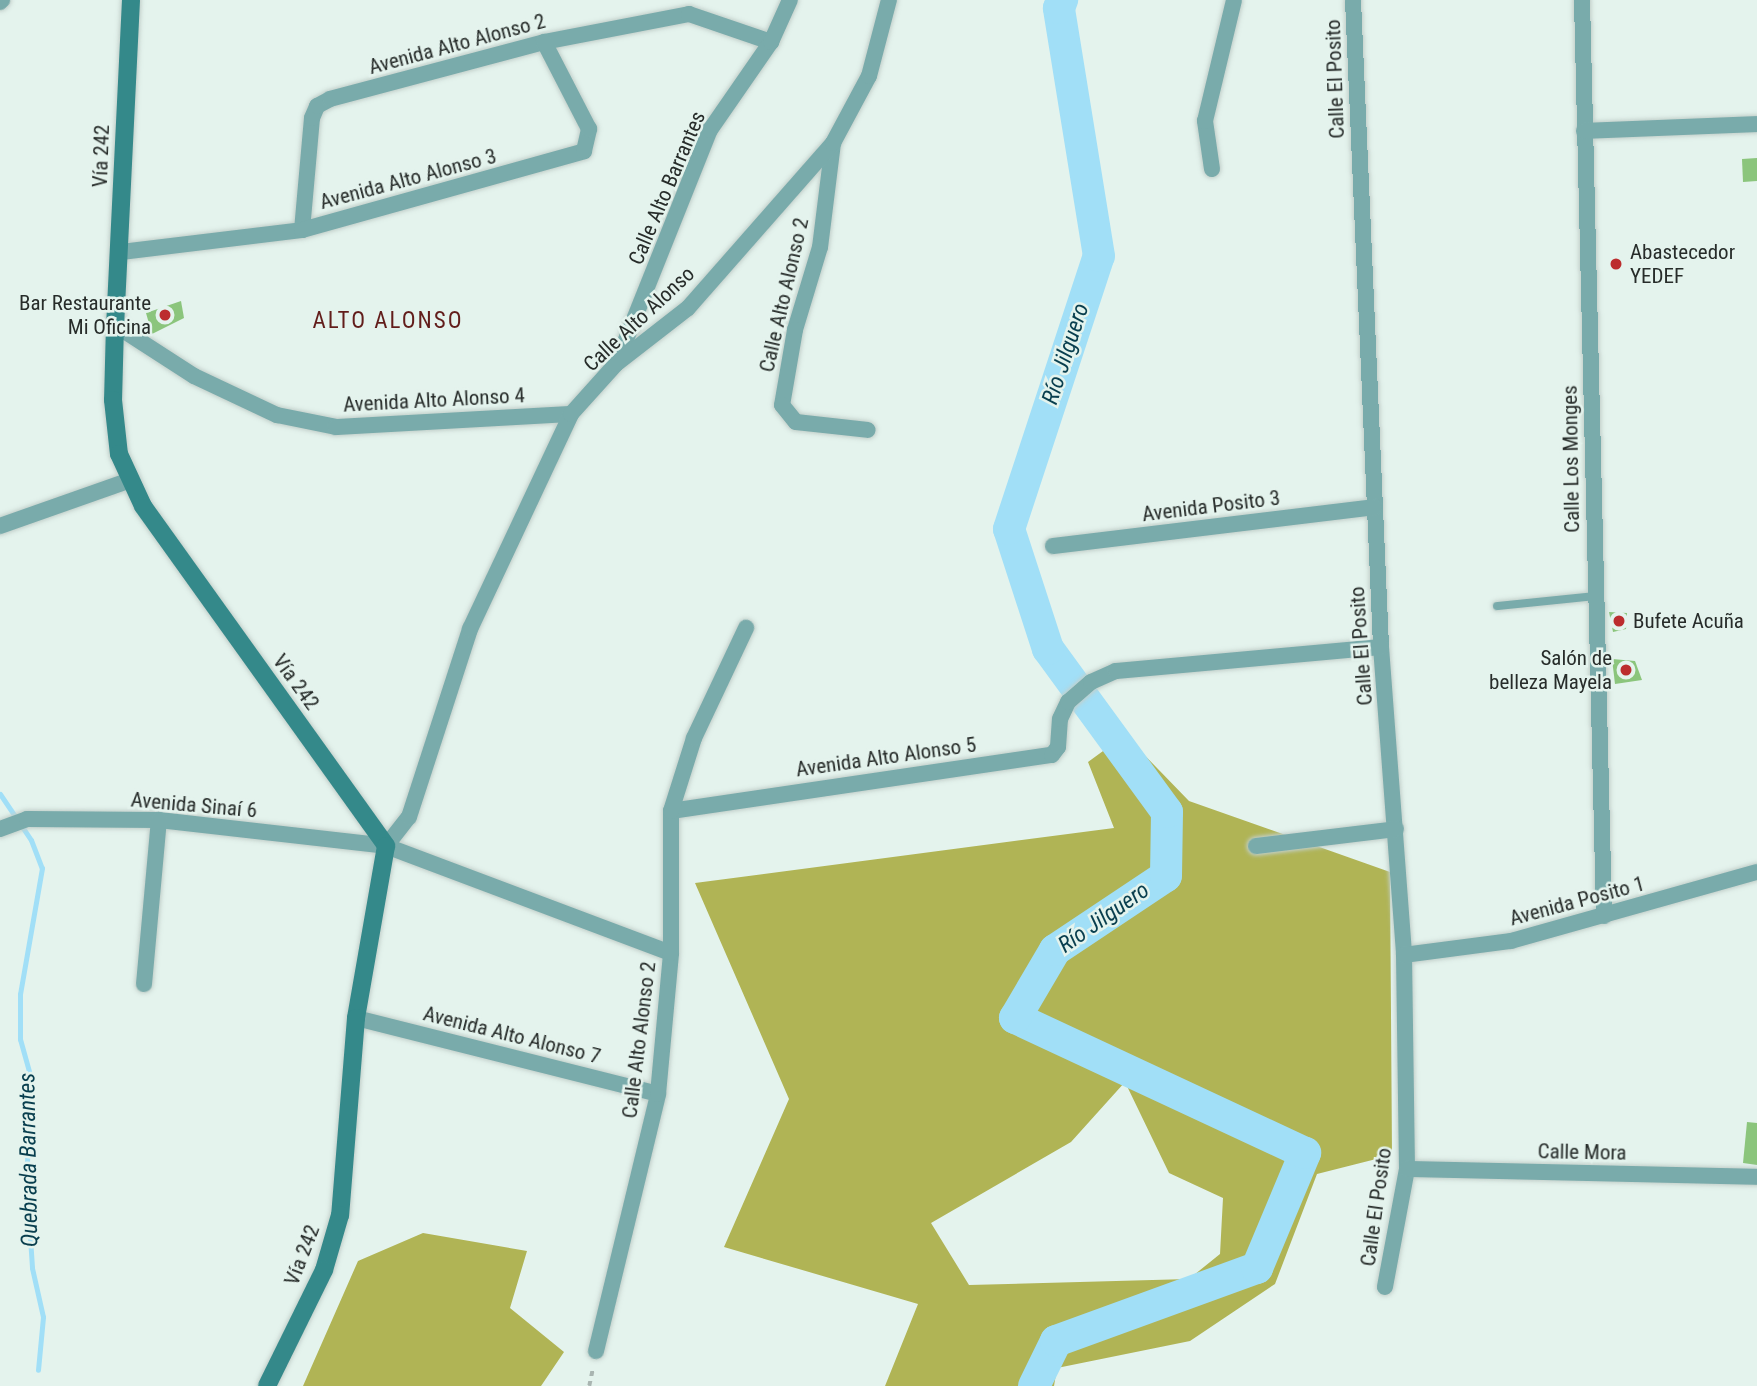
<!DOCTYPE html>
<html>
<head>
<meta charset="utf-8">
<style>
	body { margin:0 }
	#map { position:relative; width:1757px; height:1386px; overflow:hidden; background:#e4f3ed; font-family:"Roboto Condensed",sans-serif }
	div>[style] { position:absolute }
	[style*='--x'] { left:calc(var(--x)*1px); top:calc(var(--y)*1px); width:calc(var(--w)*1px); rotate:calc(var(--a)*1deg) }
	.forest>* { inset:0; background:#b0b455 }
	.stream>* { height:5px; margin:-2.5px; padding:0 2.5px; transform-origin:2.5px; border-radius:2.5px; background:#a1dff7 }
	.river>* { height:32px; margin:-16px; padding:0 16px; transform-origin:16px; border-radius:16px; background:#a1dff7 }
	.building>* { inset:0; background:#8bc57c }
	.path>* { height:3.5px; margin-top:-1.75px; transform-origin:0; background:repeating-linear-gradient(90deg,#a9b5b1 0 5px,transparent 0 10px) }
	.roads { filter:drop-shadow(0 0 2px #c2cfca) drop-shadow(0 0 2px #c2cfca) }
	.service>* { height:8px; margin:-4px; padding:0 4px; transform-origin:4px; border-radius:4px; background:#79abab }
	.minor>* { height:16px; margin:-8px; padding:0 8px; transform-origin:8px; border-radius:8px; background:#79abab }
	.secondary>* { height:18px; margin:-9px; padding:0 9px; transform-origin:9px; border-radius:9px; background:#34898a }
	.dots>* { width:19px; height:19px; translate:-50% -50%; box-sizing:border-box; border:4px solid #e4f3ed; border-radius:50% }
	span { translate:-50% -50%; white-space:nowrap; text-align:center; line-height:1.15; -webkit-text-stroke:5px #e4f3ed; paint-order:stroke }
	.street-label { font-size:21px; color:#272c2a }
	.poi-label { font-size:21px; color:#272c2a }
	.left { translate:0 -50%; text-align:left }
	.right { translate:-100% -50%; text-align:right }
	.neighbourhood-label { font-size:23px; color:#621d1b; letter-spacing:2px }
	.water-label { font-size:23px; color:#083e4e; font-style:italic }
</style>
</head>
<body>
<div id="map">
	<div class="forest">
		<div style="clip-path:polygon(evenodd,1125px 735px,1189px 801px,1390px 872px,1392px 1155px,1317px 1174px,1275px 1284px,1190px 1341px,1057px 1368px,1054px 1386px,885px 1386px,918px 1304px,724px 1247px,789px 1099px,695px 883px,1114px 828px,1088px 762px,1125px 735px,1125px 1082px,1169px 1173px,1223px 1198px,1220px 1254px,1189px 1279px,969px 1285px,931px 1223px,1071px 1142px,1125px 1082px)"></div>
		<div style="clip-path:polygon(423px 1233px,527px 1251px,510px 1308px,564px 1352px,541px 1386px,303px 1386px,358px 1261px)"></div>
	</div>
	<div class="stream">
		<div style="--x:0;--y:794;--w:55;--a:56"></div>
		<div style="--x:31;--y:840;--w:30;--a:69"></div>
		<div style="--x:42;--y:868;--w:128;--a:99.9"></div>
		<div style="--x:20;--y:994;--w:45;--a:90"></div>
		<div style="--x:20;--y:1039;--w:45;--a:74.4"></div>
		<div style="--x:32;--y:1082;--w:95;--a:93.6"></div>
		<div style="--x:26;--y:1177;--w:91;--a:86.2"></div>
		<div style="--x:32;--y:1268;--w:50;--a:77.3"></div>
		<div style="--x:43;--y:1317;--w:53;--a:95.4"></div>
	</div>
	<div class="river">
		<div style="--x:1034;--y:1386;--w:50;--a:-63.9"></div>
		<div style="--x:1056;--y:1341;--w:214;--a:-20"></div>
		<div style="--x:1257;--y:1268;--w:125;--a:-67.3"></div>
		<div style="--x:1305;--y:1153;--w:320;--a:-155"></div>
		<div style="--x:1015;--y:1018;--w:79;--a:-59.5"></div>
		<div style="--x:1055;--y:950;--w:133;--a:-33.7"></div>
		<div style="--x:1166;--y:876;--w:64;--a:-89.1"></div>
		<div style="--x:1167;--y:812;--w:202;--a:-126.1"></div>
		<div style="--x:1048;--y:649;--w:126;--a:-108"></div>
		<div style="--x:1009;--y:529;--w:287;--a:-71.8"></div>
		<div style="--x:1099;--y:256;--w:251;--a:-99.2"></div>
		<div style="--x:1059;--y:8;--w:9;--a:-69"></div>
	</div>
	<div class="building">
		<div style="clip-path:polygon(1757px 158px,1757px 181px,1743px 182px,1742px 159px)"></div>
		<div style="clip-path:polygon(181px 301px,184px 318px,152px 334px,146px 313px)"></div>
		<div style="clip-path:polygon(1609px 612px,1627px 613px,1626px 629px,1613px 632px)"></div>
		<div style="clip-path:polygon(1612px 659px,1635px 661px,1642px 680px,1615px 684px)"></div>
		<div style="clip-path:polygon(1747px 1122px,1757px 1123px,1757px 1165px,1743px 1163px)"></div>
	</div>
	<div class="path">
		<div style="--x:589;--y:1386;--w:19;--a:-78"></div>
	</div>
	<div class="roads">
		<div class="service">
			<div style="--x:1497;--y:606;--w:100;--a:-5.8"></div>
		</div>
		<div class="minor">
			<div style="--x:1353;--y:0;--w:648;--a:87.52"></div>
			<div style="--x:1381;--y:647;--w:309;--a:85.7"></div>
			<div style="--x:1404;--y:955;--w:214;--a:89.2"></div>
			<div style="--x:1407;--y:1169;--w:120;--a:100.6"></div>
			<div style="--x:1582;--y:0;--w:916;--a:88.62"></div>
			<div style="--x:0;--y:2;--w:3;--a:-45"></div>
			<div style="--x:1584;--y:131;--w:173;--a:-2.3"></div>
			<div style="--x:833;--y:143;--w:105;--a:97.1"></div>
			<div style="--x:820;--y:247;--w:87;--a:106.8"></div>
			<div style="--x:795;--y:330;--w:76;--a:99.8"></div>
			<div style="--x:782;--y:405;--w:22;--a:51"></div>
			<div style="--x:796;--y:422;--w:72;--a:6.3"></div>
			<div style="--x:1212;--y:169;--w:49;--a:-98.3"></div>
			<div style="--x:1205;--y:121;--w:124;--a:-76.5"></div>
			<div style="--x:302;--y:230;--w:112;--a:-84.9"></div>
			<div style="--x:312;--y:118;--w:13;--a:-67"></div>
			<div style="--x:317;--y:106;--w:15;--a:-28"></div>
			<div style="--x:330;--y:99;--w:221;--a:-14.9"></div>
			<div style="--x:544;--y:42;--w:148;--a:-10.9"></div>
			<div style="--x:689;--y:14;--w:87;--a:18.9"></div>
			<div style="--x:121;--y:252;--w:182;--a:-6.9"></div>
			<div style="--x:302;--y:230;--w:293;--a:-15.6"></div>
			<div style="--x:584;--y:151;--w:23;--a:-77"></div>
			<div style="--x:589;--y:129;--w:98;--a:-117.3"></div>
			<div style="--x:115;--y:325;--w:94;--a:32.8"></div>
			<div style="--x:194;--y:376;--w:92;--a:25.2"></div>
			<div style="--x:277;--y:415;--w:60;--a:11.5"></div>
			<div style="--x:336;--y:427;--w:235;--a:-3.2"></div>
			<div style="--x:617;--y:362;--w:250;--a:-68.2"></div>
			<div style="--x:710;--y:130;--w:107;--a:-55.3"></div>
			<div style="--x:771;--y:42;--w:46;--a:-65.7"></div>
			<div style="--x:0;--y:526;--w:136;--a:-19.4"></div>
			<div style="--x:1053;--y:546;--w:323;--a:-6.9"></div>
			<div style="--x:671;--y:811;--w:385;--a:-8.4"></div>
			<div style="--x:1052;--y:755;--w:10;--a:-53"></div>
			<div style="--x:1058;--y:747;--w:28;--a:-86"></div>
			<div style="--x:1060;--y:719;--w:19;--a:-65"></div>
			<div style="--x:1068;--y:702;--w:30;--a:-41"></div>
			<div style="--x:1091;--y:682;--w:27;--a:-24"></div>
			<div style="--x:1116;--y:671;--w:266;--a:-5.2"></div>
			<div style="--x:0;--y:829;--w:29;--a:-20"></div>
			<div style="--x:27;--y:819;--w:132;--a:0.4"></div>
			<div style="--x:159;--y:820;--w:228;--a:6.5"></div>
			<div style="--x:386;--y:846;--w:304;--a:20.6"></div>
			<div style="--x:386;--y:846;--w:37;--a:-52"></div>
			<div style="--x:409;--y:817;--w:198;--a:-72"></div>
			<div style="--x:470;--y:629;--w:238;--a:-64.8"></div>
			<div style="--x:571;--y:414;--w:67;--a:-48"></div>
			<div style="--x:616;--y:364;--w:91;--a:-37.9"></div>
			<div style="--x:688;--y:308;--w:220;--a:-48.7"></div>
			<div style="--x:833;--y:143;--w:76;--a:-61.8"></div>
			<div style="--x:869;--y:76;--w:79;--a:-75.3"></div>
			<div style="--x:1256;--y:846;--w:141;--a:-6.9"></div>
			<div style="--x:1404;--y:955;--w:108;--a:-7.5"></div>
			<div style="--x:1511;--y:941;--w:255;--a:-15.7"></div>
			<div style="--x:144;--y:984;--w:165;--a:-84.8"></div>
			<div style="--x:356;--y:1018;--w:311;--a:14.1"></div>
			<div style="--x:1407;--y:1169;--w:350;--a:1.3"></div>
			<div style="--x:596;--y:1351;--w:264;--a:-76.4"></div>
			<div style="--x:658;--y:1094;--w:142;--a:-84.7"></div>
			<div style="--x:671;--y:953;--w:142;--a:-90"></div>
			<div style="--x:671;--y:811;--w:77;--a:-72.5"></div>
			<div style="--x:694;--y:738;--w:122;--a:-64.7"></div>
		</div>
		<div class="secondary">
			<div style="--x:131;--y:0;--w:325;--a:92.8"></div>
			<div style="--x:115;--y:325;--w:75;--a:91.5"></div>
			<div style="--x:113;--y:400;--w:54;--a:83.7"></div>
			<div style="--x:119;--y:454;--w:57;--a:65.2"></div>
			<div style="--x:143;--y:506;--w:418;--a:54.4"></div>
			<div style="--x:386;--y:846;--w:175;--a:99.9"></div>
			<div style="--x:356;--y:1018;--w:198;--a:94.6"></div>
			<div style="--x:340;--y:1215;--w:57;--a:106.2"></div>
			<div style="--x:324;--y:1270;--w:129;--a:116.2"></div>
		</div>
	</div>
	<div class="dots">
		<div style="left:1616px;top:264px;background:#bc2d2e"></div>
		<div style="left:165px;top:315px;background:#bc2d2e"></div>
		<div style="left:1619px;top:621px;background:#bc2d2e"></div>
		<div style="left:1626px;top:670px;background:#bc2d2e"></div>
	</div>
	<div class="street-label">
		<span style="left:457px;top:44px;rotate:-15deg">Avenida Alto Alonso 2</span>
		<span style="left:1335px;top:79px;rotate:-92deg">Calle El Posito</span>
		<span style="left:101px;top:156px;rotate:-88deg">Vía 242</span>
		<span style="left:408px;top:179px;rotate:-15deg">Avenida Alto Alonso 3</span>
		<span style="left:667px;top:188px;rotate:-67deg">Calle Alto Barrantes</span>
		<span style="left:784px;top:295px;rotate:-77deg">Calle Alto Alonso 2</span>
		<span style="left:639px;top:319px;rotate:-43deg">Calle Alto Alonso</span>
		<span style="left:434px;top:400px;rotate:-3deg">Avenida Alto Alonso 4</span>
		<span style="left:1571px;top:459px;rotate:-91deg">Calle Los Monges</span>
		<span style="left:1211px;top:506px;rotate:-7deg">Avenida Posito 3</span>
		<span style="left:1361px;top:646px;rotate:-94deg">Calle El Posito</span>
		<span style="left:296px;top:682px;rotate:54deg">Vía 242</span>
		<span style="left:886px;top:757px;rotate:-8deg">Avenida Alto Alonso 5</span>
		<span style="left:194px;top:805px;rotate:5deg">Avenida Sinaí 6</span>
		<span style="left:1577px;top:901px;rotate:-15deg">Avenida Posito 1</span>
		<span style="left:512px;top:1035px;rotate:14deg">Avenida Alto Alonso 7</span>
		<span style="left:639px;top:1040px;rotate:-83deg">Calle Alto Alonso 2</span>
		<span style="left:1582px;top:1152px;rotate:1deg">Calle Mora</span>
		<span style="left:1376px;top:1207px;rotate:-82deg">Calle El Posito</span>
		<span style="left:302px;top:1255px;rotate:-69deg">Vía 242</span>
	</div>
	<div class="poi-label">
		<span class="left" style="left:1630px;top:264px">Abastecedor<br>YEDEF</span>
		<span class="right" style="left:151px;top:315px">Bar Restaurante<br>Mi Oficina</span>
		<span class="left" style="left:1633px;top:621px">Bufete Acuña</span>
		<span class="right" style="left:1612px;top:670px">Salón de<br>belleza Mayela</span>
	</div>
	<div class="neighbourhood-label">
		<span style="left:388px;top:321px">ALTO ALONSO</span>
	</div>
	<div class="water-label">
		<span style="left:1066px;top:354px;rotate:-72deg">Río Jilguero</span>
		<span style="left:1104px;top:918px;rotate:-35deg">Río Jilguero</span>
		<span style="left:29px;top:1160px;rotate:-91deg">Quebrada Barrantes</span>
	</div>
</div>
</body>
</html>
